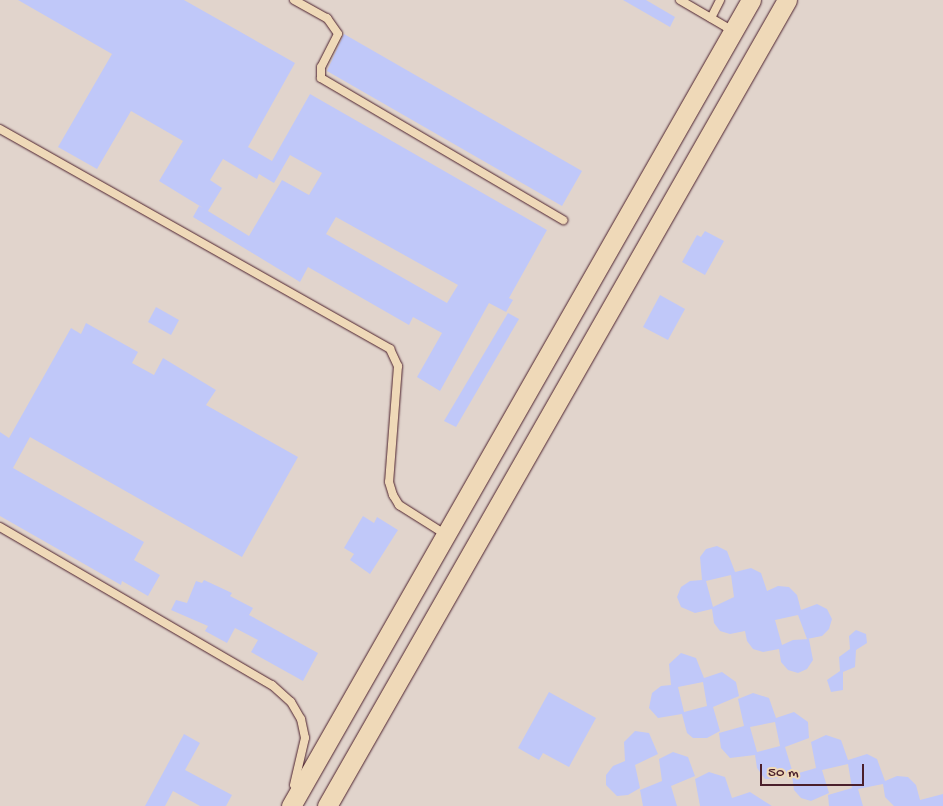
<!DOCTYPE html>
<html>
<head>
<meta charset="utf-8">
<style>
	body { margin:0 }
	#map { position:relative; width:943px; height:806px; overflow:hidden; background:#e1d4cc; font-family:"Gochi Hand",sans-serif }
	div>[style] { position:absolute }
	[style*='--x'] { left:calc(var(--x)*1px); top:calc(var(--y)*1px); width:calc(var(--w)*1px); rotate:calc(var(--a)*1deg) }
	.building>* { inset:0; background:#c0c8f9 }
	.roads { filter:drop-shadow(0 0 1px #4a1f2b) drop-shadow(0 0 1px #4a1f2b) }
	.service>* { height:8px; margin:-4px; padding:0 4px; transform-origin:4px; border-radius:4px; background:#efd9b8 }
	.tertiary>* { height:19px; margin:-9.5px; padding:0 9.5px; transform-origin:9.5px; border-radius:9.5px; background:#efd9b8 }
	span { translate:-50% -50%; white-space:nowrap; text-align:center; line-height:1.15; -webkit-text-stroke:4.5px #efd9b8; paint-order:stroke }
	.scale { position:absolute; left:760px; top:764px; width:104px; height:22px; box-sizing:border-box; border:2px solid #4a1f2b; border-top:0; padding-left:6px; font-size:15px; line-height:18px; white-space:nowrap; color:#4a1f2b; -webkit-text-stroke:4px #efd9b8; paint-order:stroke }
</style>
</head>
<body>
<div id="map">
	<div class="building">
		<div style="clip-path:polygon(evenodd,18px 0,184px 0,295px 63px,248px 147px,272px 161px,310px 94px,547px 230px,509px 298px,513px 300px,506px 312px,489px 303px,440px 391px,417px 377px,442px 333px,413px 317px,409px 325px,308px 267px,300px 282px,193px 217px,199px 206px,203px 208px,159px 181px,183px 141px,131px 111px,97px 169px,58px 147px,112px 54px,18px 0,290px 155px,322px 173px,309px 195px,282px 180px,249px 236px,208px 211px,222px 188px,210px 180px,223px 159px,257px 179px,259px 174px,274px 183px,290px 155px,18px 0,336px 217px,458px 285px,447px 303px,326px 234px,336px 217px)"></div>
		<div style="clip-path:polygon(623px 0,646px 0,675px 17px,670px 27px)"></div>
		<div style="clip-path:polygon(344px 34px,582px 171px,562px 206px,327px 71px)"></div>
		<div style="clip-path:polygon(705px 231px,724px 241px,705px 275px,682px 262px,697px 235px,701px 237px)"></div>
		<div style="clip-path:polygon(660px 295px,685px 309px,668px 340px,643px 327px)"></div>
		<div style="clip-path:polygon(156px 307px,179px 320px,171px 335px,148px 322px)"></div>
		<div style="clip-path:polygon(508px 313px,519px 319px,456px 427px,444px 421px)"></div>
		<div style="clip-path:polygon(86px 323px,138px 352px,132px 363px,154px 375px,163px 358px,216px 390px,206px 405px,298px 457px,242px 557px,30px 437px,13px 468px,144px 542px,134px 560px,160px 575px,148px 596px,122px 581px,121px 585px,0 516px,0 432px,9px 438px,71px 328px,81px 334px)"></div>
		<div style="clip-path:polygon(363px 516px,374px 523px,377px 517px,398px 530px,370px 574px,350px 560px,354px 554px,344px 548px)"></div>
		<div style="clip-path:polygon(evenodd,717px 546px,727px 551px,735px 572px,751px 568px,761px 573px,767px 591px,778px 586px,789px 587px,797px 595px,801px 610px,817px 604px,827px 609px,832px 619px,829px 629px,822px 636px,807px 639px,798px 615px,775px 620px,782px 645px,793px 640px,809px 639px,813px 660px,807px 669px,798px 673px,788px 670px,781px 662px,779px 649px,763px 652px,753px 649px,747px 641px,745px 631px,730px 634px,720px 631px,714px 623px,712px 609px,695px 613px,681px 607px,677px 597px,681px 587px,690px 581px,702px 580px,700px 557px,706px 549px,717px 546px,731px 575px,734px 597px,713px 607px,706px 581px,731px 575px)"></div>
		<div style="clip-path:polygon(204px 580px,232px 593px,230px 596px,253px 608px,249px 615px,318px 653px,303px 681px,251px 652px,258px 640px,235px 628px,227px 643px,205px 631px,208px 626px,171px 610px,176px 600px,187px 603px,196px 581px,202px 583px)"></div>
		<div style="clip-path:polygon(856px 630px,866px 634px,867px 643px,856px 650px,855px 667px,843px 672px,843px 690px,831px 692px,827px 680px,840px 671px,839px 657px,850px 649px,849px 636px)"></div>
		<div style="clip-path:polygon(evenodd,681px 653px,696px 658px,704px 678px,722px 672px,736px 682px,739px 696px,713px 707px,720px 731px,707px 738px,693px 738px,687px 733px,682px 714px,658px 718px,649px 708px,652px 693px,661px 686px,671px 685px,669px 664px,681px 653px,703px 682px,707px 706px,684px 712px,678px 687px,703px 682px)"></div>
		<div style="clip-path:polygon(549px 692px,596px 718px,569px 767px,543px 753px,539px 760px,518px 748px)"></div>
		<div style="clip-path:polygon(evenodd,753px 693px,769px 698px,776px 718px,794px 712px,808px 722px,809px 738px,785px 747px,792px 770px,779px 778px,765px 779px,757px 768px,755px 755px,730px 758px,721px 748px,719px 733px,744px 726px,738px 699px,753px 693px,775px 722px,780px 746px,757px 752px,750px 727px,775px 722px)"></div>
		<div style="clip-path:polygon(635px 731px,649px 733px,658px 754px,635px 765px,640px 788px,628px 795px,617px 796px,606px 785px,606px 775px,613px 766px,625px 761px,624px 742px)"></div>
		<div style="clip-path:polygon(184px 734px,200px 743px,185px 770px,232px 795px,226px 806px,200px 806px,173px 791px,165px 806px,145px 806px)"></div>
		<div style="clip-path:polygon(826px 735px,841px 740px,848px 760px,867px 754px,877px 759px,885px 781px,897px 776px,908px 777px,916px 785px,920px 800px,943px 794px,943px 806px,894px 806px,885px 797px,883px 784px,858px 789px,863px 806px,829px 806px,828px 795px,852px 788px,848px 764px,822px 770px,829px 793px,811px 801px,801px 798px,794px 790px,792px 775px,816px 768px,811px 742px)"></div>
		<div style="clip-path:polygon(673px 752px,688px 757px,695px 776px,671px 786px,677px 806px,643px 806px,640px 790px,662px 781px,659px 759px)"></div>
		<div style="clip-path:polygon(709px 772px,725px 777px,732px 798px,750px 792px,772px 806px,700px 806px,695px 779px)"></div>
	</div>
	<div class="roads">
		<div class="service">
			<div style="--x:294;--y:0;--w:38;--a:29"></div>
			<div style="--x:327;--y:18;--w:19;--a:55"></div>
			<div style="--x:338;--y:34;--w:37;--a:117"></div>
			<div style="--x:321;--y:67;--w:11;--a:90"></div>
			<div style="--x:321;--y:78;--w:281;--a:30.4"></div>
			<div style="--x:680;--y:0;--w:61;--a:30.3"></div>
			<div style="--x:711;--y:18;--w:20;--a:-63"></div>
			<div style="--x:0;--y:129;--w:448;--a:29.4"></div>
			<div style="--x:390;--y:349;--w:19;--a:65"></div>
			<div style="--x:398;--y:366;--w:116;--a:94.4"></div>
			<div style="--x:389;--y:482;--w:14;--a:73"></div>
			<div style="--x:393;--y:495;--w:12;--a:59"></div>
			<div style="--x:399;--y:505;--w:54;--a:32.2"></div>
			<div style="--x:0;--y:527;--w:315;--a:30.2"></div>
			<div style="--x:272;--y:685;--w:25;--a:42"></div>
			<div style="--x:291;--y:702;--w:20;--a:60"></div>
			<div style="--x:301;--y:719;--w:19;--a:78"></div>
			<div style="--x:305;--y:738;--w:48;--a:103.2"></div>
		</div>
		<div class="tertiary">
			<div style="--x:291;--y:806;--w:928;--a:-60.29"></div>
			<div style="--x:327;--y:806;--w:928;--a:-60.29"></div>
		</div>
	</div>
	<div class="scale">50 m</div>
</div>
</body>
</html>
